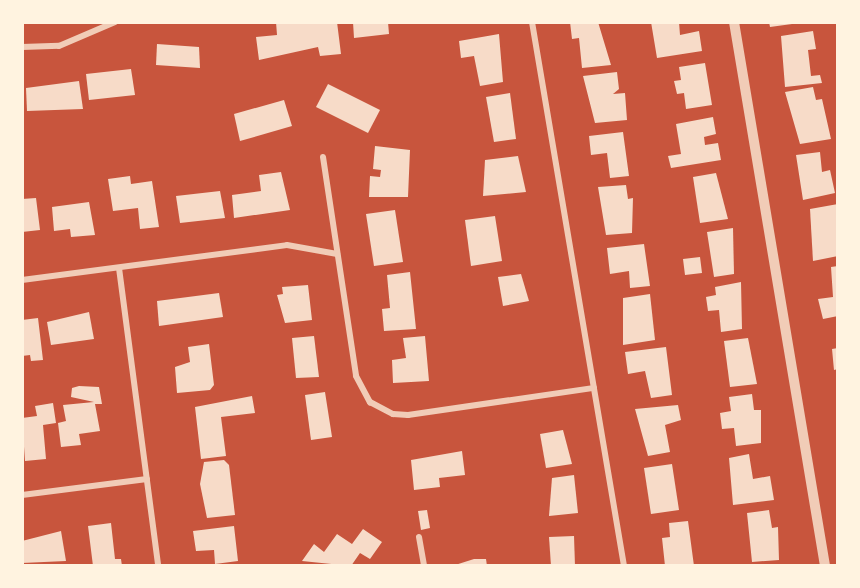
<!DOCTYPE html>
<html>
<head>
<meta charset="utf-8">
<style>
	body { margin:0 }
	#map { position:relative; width:860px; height:588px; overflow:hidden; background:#c8553d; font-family:"Noto Serif",serif }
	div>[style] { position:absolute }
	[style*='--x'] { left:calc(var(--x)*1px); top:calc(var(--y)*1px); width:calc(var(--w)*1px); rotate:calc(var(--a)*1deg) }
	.building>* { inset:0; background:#f7dbc8 }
	.minor>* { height:6px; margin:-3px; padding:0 3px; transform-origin:3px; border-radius:3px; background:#f1ccb7 }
	.tertiary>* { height:10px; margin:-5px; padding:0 5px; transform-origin:5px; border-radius:5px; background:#f1ccb7 }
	span { translate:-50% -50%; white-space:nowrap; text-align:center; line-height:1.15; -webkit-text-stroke:4.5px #fff3e0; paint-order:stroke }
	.frame { position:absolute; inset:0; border:24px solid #fff3e0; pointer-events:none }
</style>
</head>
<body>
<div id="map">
	<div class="building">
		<div style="clip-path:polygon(276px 22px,337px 22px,341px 54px,320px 56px,318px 47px,259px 60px,256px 37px,277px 35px)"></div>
		<div style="clip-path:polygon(353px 22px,388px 22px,389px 34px,354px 38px)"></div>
		<div style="clip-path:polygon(570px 22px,598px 22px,611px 65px,582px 68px,579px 38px,572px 39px)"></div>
		<div style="clip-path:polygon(651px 22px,679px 22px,680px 35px,699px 31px,702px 51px,657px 58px)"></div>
		<div style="clip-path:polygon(769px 22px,792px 22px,792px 24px,770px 27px)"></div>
		<div style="clip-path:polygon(813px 31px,816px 49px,808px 50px,811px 76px,820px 75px,822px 83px,785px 87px,781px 36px)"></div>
		<div style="clip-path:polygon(499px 34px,503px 82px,480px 86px,474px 56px,461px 58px,459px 41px)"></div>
		<div style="clip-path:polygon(157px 44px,199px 47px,200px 68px,156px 65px)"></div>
		<div style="clip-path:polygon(705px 63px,712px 105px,686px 109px,684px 93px,677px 94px,674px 81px,681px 80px,679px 67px)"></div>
		<div style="clip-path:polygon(131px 69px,135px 95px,89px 100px,86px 74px)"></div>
		<div style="clip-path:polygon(617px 72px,619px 89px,613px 94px,625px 93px,627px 120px,595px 123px,583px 76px)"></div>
		<div style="clip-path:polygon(79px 81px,83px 109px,27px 111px,26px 88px)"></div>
		<div style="clip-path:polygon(328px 84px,380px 110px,368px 133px,316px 107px)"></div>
		<div style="clip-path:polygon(813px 87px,816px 100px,822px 99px,831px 139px,800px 144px,785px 92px)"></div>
		<div style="clip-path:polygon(510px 93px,516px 139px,494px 142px,486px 97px)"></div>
		<div style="clip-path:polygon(284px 100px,292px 126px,240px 141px,234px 114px)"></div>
		<div style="clip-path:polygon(713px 117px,716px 134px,704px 137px,705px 145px,718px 143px,721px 160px,671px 168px,668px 156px,681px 154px,676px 124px)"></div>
		<div style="clip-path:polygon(623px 132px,629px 176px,610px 178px,607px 153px,591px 155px,589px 136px)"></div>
		<div style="clip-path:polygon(375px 146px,410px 150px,408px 197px,369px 197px,370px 176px,380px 177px,381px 170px,373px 169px)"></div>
		<div style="clip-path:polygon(820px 152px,822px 172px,830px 170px,835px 193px,803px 200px,796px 155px)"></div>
		<div style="clip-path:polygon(518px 156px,526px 192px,483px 196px,485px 160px)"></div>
		<div style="clip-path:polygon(281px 172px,290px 210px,234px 218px,232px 195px,261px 191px,259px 175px)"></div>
		<div style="clip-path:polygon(716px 173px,728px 219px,700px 223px,693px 177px)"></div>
		<div style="clip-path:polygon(130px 176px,131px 184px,152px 181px,159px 227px,140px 229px,138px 208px,113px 211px,108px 179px)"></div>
		<div style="clip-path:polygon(626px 185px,628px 199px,633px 198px,632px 233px,606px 235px,598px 187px)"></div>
		<div style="clip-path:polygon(220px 191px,225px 218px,180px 223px,176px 196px)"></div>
		<div style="clip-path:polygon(36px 198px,40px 230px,22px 232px,22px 199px)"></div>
		<div style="clip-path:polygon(89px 202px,95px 235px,71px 237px,70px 229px,54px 231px,52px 207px)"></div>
		<div style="clip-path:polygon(838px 204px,838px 256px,813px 261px,810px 209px)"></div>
		<div style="clip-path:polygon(395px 210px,403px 262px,374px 266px,366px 214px)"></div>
		<div style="clip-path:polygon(495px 216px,502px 261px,471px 266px,465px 220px)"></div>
		<div style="clip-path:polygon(733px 228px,734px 274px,714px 277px,707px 232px)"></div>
		<div style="clip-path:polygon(644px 244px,650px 286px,630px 288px,629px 271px,610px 274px,607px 248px)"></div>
		<div style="clip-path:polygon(700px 257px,702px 273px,685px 275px,683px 259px)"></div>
		<div style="clip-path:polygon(838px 266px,838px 316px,823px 319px,818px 299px,833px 297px,831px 267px)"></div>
		<div style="clip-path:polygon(410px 272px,416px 329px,384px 331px,382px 309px,390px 308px,387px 275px)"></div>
		<div style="clip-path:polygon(521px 274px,529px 301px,503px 306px,498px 277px)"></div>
		<div style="clip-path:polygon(741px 282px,742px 329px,721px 332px,719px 310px,708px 311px,706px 297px,716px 295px,715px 287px)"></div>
		<div style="clip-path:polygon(308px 285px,312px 320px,285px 323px,277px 295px,283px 294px,282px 287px)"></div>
		<div style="clip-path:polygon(219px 293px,223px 317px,159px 326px,157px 301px)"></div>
		<div style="clip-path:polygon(650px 294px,655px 340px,623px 345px,623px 298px)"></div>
		<div style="clip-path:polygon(89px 312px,94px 339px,51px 345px,47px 322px)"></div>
		<div style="clip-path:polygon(38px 318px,43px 360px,31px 361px,30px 355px,22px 356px,22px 320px)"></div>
		<div style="clip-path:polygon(314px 336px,319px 377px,296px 378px,292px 338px)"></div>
		<div style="clip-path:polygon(425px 336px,429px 381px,393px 383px,392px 360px,406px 358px,403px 338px)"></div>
		<div style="clip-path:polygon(748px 338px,757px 384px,730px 387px,724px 341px)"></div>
		<div style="clip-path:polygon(209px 344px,214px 385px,210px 390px,177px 393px,175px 367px,190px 362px,188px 347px)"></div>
		<div style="clip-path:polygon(666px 347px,672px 395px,651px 398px,645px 371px,628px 374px,625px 352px)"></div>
		<div style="clip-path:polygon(838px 348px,838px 369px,834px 370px,832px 349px)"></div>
		<div style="clip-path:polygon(79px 386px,99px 387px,102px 404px,95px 404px,100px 431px,79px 434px,81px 445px,61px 447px,58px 423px,66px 421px,63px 405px,94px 402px,71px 397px,72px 388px)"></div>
		<div style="clip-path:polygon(325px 392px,332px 437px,311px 440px,305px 395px)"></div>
		<div style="clip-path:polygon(752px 394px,754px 410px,761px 410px,761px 443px,736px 446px,734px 428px,722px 429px,720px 413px,731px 411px,729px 397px)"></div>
		<div style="clip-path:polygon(252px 396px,255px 413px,221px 417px,226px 456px,201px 459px,195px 407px)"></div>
		<div style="clip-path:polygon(53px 403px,56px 423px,43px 425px,46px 459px,25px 461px,22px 418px,37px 416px,35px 406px)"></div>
		<div style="clip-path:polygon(678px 405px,681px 420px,665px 425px,670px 452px,648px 456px,635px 409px)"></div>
		<div style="clip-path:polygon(563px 430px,572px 464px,546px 468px,540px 434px)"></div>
		<div style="clip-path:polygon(462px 451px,465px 475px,439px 478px,440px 487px,414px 490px,411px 460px)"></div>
		<div style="clip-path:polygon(749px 454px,753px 479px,770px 476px,774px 500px,733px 505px,729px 458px)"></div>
		<div style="clip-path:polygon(224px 460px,229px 465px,235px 515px,207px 518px,200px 484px,204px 462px)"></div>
		<div style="clip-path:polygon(672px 464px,679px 510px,651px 514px,644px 468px)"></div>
		<div style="clip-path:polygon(574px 475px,578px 513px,549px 516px,552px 478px)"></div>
		<div style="clip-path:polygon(427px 510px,430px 528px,421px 530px,418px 511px)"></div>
		<div style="clip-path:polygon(769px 510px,772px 528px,778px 527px,779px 560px,752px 562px,747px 513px)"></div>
		<div style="clip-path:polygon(688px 521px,694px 566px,665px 566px,662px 538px,670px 537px,669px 523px)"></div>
		<div style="clip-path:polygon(111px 523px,115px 559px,121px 559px,122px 566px,93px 566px,88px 526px)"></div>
		<div style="clip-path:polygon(234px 526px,238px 561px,215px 564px,214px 550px,196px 551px,193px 531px)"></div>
		<div style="clip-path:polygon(363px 529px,382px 542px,370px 559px,360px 553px,351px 566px,302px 561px,314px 544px,324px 552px,337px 534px,352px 544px)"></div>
		<div style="clip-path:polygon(61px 531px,66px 561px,22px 563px,22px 541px)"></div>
		<div style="clip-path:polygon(574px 536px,575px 566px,551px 566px,549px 537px)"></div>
		<div style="clip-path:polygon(474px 559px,486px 559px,487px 566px,452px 566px)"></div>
	</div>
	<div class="minor">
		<div style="--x:532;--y:22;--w:552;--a:80.4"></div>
		<div style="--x:22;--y:47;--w:37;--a:-2"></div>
		<div style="--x:59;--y:46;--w:61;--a:-23.2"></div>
		<div style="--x:323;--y:157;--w:221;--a:81.4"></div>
		<div style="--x:356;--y:376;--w:30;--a:62"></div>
		<div style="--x:370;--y:402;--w:26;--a:28"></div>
		<div style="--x:393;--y:414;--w:15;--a:4"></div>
		<div style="--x:408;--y:415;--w:188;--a:-8.3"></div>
		<div style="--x:119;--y:268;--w:301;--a:82.5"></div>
		<div style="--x:22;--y:280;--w:267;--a:-7.5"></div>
		<div style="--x:287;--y:245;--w:51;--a:10.2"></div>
		<div style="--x:22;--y:495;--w:126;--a:-7.3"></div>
		<div style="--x:419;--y:537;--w:29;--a:80"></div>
	</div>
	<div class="tertiary">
		<div style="--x:734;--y:22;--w:552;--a:80.5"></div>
	</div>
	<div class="frame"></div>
</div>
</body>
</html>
